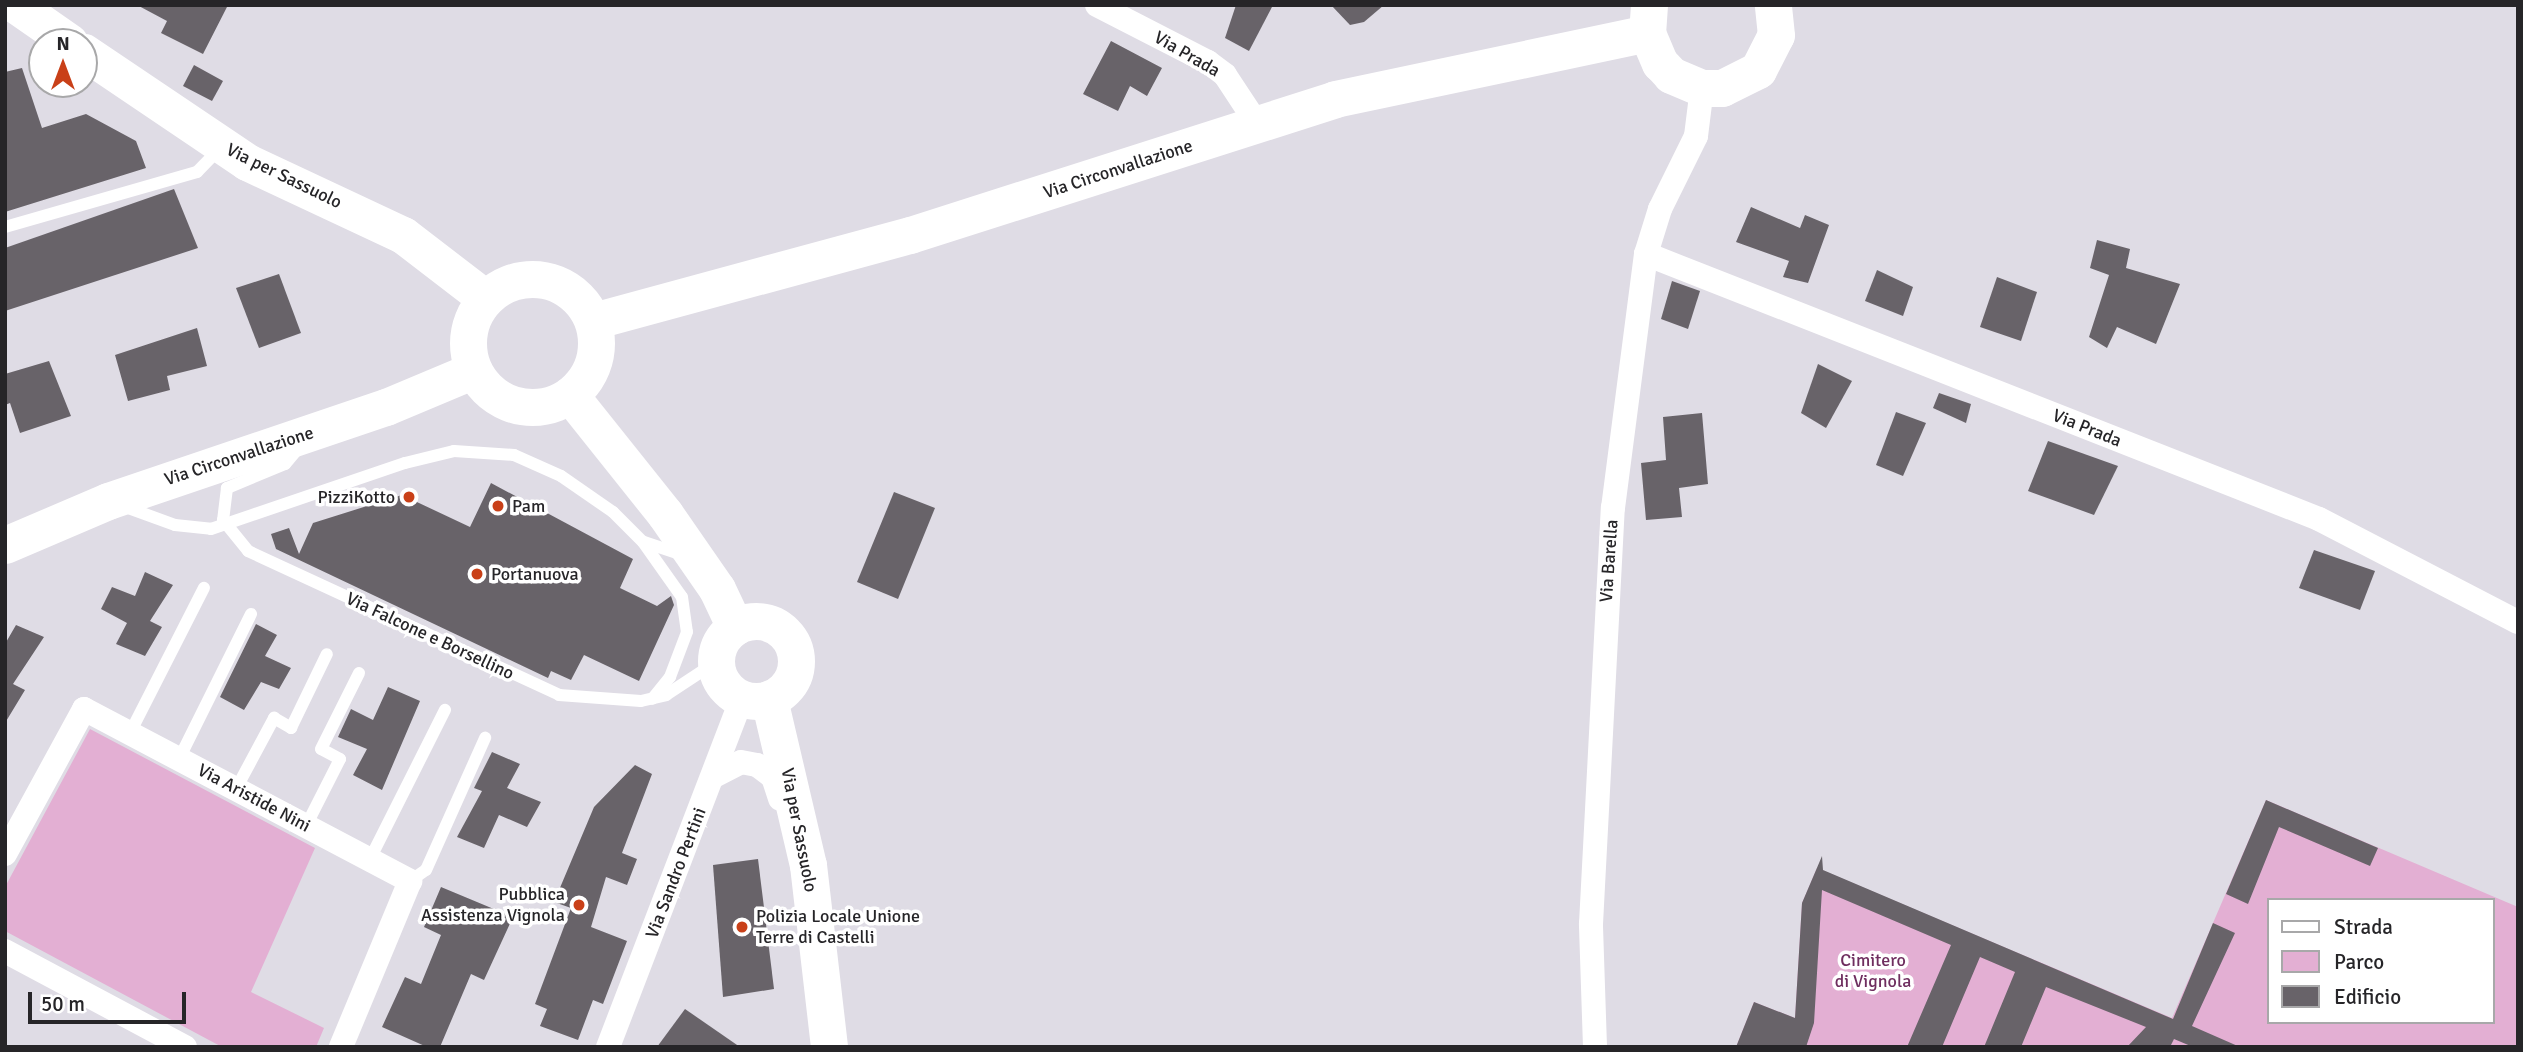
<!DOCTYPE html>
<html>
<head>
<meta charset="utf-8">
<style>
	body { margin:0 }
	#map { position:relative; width:2523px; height:1052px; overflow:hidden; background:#dfdce5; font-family:Signika,sans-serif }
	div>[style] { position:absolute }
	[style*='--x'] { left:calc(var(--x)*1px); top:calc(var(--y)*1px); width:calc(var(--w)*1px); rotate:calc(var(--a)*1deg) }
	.green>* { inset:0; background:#e3afd3 }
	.building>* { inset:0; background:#686369 }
	.lane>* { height:12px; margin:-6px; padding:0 6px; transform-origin:6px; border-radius:6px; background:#fff }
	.street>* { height:24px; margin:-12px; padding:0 12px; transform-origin:12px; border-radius:12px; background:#fff }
	.secondary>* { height:37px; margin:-18.5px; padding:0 18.5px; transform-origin:18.5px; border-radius:18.5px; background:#fff }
	.secondary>.ring { margin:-18.5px; padding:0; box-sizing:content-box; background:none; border:37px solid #fff; border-radius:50% }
	.dots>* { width:19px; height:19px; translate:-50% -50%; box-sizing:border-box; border:4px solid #fff; border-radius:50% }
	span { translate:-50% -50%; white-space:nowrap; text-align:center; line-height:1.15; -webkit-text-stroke:7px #fff; paint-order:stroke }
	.street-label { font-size:18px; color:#262528 }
	.poi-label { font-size:18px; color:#262528 }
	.right { translate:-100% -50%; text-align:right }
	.left { translate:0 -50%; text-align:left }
	.park-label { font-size:18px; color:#6f2e5f }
	.frame { position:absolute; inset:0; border:7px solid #262528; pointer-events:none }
	.legend { position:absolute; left:2267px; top:898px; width:228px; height:126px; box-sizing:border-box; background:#fff; border:2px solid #a8a8a9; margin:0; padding:9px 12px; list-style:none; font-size:21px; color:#262528 }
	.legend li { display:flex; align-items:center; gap:14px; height:35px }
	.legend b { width:35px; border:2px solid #a8a8a9 }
	.north { position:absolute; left:28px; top:28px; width:70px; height:70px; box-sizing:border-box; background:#fff; border:2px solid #a8a8a9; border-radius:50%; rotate:0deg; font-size:19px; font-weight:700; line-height:28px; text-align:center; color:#262528 }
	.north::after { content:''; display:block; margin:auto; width:24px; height:32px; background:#c94018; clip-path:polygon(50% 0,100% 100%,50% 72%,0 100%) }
	.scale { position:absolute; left:28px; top:992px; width:158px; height:32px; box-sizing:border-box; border:4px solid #262528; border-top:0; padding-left:9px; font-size:21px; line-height:24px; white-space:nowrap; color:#262528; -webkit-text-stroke:5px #fff; paint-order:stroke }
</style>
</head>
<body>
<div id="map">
	<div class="green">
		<div style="clip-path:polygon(90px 729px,315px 848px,251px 992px,324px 1028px,316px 1047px,222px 1047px,5px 931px,5px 887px)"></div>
		<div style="clip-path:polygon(evenodd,2266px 800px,2518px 907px,2518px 1047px,1736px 1047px,1754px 1002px,1795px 1018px,1802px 903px,1817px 868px,2172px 1018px,2266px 800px,2269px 900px,2493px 900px,2493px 1022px,2269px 1022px,2269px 900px)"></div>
	</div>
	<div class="building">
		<div style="clip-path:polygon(137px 5px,228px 5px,203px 54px,161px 33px,167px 21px)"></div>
		<div style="clip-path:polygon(1236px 5px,1273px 5px,1249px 51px,1225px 38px)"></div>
		<div style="clip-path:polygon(1331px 5px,1384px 5px,1364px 22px,1350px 25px)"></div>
		<div style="clip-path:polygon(1111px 41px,1162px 68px,1147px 96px,1130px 86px,1118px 111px,1083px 94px)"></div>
		<div style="clip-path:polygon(194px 65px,223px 81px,212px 101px,183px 86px)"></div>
		<div style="clip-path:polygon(22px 68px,42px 128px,86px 114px,136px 141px,146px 168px,5px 212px,5px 72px)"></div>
		<div style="clip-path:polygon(174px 189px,198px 248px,5px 311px,5px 248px)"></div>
		<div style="clip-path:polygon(1751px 207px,1800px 228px,1805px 215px,1829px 225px,1808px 283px,1783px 277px,1789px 261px,1736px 242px)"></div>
		<div style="clip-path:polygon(2097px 240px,2130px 249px,2126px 268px,2180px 284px,2156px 344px,2117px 327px,2107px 348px,2089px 337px,2109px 275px,2090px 268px)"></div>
		<div style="clip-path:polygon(1877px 270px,1913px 287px,1903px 316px,1865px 301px)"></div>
		<div style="clip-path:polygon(279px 274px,301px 333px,259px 348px,236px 288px)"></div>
		<div style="clip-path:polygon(1997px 277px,2037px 292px,2021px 341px,1980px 327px)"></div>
		<div style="clip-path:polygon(1672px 281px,1700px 291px,1688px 329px,1661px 319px)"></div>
		<div style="clip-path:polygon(197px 328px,207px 366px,167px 376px,170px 390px,128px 401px,115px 355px)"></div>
		<div style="clip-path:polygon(49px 361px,71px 416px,20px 433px,10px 403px,5px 405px,5px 374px)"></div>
		<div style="clip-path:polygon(1818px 364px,1852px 381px,1826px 428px,1801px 413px)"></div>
		<div style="clip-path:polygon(1939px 393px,1971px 404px,1966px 423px,1933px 408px)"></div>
		<div style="clip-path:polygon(1896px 412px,1926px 423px,1903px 476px,1876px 465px)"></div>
		<div style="clip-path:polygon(1702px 413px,1708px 484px,1679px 488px,1682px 517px,1646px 520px,1641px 463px,1666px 460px,1663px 417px)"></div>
		<div style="clip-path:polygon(2048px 441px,2118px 466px,2094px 515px,2028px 491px)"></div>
		<div style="clip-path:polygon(491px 483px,633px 559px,620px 588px,657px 606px,671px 596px,674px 605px,639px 681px,584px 655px,571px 680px,551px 671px,548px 678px,276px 549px,271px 534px,289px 528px,299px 554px,313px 523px,402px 495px,470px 527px)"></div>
		<div style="clip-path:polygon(894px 492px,935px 508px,898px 599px,857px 582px)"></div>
		<div style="clip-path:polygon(2314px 550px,2375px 571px,2360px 610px,2299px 588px)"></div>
		<div style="clip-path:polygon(145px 572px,173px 585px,150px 621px,162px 627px,145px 656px,116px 644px,127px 623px,101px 609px,112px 587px,135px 596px)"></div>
		<div style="clip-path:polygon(256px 624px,277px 635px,265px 656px,291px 668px,279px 689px,261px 682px,244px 710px,220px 697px)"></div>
		<div style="clip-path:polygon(16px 625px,44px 637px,13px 684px,25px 690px,5px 723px,5px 644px)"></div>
		<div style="clip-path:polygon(388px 687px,420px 701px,382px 790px,353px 775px,367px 749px,338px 737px,351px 709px,373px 720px)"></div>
		<div style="clip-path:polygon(492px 752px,520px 764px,507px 788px,541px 802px,527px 827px,499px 815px,484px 848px,457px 837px,482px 791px,474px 788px)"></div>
		<div style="clip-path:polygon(635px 765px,652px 774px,622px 853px,637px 859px,627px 885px,606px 877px,591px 927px,627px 941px,603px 1004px,593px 1000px,578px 1040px,540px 1026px,547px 1009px,535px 1004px,571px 908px,554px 902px,594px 807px)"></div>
		<div style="clip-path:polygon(2266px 800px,2378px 848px,2370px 866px,2279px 827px,2248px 904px,2226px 894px)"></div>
		<div style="clip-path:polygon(1822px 856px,1823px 870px,2173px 1019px,2213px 923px,2235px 933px,2192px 1026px,2240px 1047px,2193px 1047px,2174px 1039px,2170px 1047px,2127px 1047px,2146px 1027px,2046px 987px,2021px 1047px,1984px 1047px,2015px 972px,1980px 957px,1942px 1047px,1907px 1047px,1951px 945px,1822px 890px,1814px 1023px,1806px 1047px,1736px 1047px,1754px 1002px,1795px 1018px,1802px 903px)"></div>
		<div style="clip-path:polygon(758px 859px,774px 989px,723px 997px,713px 865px)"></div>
		<div style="clip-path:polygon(441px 887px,513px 917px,484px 980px,471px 974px,440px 1047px,427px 1047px,382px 1027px,405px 977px,421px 984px,441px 935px,424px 927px)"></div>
		<div style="clip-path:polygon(685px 1009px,740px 1047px,657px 1047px)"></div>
	</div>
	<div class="lane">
		<div style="--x:5;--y:227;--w:200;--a:-16"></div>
		<div style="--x:197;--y:172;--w:35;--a:-46"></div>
		<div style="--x:302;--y:444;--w:26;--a:130"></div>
		<div style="--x:285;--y:464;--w:63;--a:157.5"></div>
		<div style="--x:227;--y:488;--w:32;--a:97"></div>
		<div style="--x:223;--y:520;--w:40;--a:51"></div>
		<div style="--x:248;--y:551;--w:343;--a:24.8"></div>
		<div style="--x:559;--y:695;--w:82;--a:4.2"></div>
		<div style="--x:641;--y:701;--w:26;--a:-13"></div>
		<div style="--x:666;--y:695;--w:60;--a:-33.4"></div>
		<div style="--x:123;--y:506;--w:55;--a:20.1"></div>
		<div style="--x:175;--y:525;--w:36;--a:6"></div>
		<div style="--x:211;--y:529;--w:205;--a:-18.8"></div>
		<div style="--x:405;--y:463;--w:50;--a:-13.8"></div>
		<div style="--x:454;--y:451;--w:60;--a:3.8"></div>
		<div style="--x:514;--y:455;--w:51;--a:24.1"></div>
		<div style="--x:561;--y:476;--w:63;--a:34.7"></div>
		<div style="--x:613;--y:512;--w:42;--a:45"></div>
		<div style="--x:643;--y:542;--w:67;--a:54.7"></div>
		<div style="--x:682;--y:597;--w:35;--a:82"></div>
		<div style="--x:687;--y:632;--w:48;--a:110.7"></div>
		<div style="--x:670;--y:677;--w:28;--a:129"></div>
		<div style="--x:644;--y:542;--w:41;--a:18.4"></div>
		<div style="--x:130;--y:733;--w:163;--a:-63"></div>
		<div style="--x:179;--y:759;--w:162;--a:-63.6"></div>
		<div style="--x:236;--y:789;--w:81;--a:-61.8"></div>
		<div style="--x:274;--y:718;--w:20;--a:30"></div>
		<div style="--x:291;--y:728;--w:82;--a:-64.1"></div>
		<div style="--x:306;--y:826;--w:75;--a:-63.1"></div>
		<div style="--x:340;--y:759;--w:21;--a:-152"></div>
		<div style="--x:321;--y:749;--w:85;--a:-63.4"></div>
		<div style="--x:370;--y:859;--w:167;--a:-63.3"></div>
		<div style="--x:410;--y:881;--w:19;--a:-35"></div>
		<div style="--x:426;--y:870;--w:145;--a:-65.9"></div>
	</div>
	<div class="street">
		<div style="--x:1097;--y:5;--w:125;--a:27.2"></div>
		<div style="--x:1208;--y:62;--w:21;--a:37"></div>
		<div style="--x:1225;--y:75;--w:60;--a:56.6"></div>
		<div style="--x:1646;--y:254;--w:723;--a:21.49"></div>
		<div style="--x:2319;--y:519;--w:224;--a:27.4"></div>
		<div style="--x:714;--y:776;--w:30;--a:-27"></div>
		<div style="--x:741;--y:762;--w:16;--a:11"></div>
		<div style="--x:757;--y:765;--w:20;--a:37"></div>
		<div style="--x:773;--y:777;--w:23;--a:72"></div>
		<div style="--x:5;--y:854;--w:165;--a:-61.4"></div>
		<div style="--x:84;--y:709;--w:369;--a:27.8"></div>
		<div style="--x:410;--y:881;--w:180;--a:112.6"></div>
		<div style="--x:5;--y:951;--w:204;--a:28.1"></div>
		<div style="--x:608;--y:1047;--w:374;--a:-69"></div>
		<div style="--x:1595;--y:1047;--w:123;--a:-91.9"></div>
		<div style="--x:1591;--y:924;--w:417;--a:-87"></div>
		<div style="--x:1613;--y:508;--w:256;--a:-82.6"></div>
		<div style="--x:1646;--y:254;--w:47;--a:-72.7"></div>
		<div style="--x:1660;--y:209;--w:81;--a:-63.7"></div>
		<div style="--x:1696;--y:136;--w:48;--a:-82.9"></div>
	</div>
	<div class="secondary">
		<div style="--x:16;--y:5;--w:65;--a:34.9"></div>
		<div style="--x:1649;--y:5;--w:28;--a:94"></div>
		<div style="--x:1647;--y:33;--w:33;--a:67"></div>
		<div style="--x:1660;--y:63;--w:16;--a:47"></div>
		<div style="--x:1671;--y:75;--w:34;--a:23"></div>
		<div style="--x:1702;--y:88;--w:20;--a:0"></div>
		<div style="--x:1722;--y:88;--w:40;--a:-26.6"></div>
		<div style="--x:1758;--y:70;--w:39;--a:-63"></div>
		<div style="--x:1776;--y:35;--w:30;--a:-96"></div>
		<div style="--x:84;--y:52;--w:197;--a:34"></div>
		<div style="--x:247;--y:162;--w:172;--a:25.1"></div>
		<div style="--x:403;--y:235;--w:103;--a:37.5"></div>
		<div class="ring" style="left:468px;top:279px;width:91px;height:91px"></div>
		<div style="--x:593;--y:321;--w:328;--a:-15.2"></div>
		<div style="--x:910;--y:235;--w:446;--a:-17.7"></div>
		<div style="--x:1335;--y:99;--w:319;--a:-11.9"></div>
		<div style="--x:570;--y:395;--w:152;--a:51.4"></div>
		<div style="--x:665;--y:514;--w:91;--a:55.3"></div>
		<div style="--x:717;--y:589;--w:42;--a:64.7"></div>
		<div style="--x:5;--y:545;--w:112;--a:-23.1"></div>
		<div style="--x:108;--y:501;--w:293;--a:-18.7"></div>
		<div style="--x:386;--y:407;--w:95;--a:-22.8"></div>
		<div class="ring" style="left:716px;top:621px;width:43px;height:43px"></div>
		<div style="--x:769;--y:699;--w:171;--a:76.8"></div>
		<div style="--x:808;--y:865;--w:183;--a:83.4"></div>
	</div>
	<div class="dots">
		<div style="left:409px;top:497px;background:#c94018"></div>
		<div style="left:498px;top:506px;background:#c94018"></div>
		<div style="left:477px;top:574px;background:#c94018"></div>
		<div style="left:579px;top:905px;background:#c94018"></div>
		<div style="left:742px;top:927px;background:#c94018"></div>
	</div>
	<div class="street-label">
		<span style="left:1187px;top:54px;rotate:30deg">Via Prada</span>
		<span style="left:1118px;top:169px;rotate:-18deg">Via Circonvallazione</span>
		<span style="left:284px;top:176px;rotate:26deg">Via per Sassuolo</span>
		<span style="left:2087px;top:428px;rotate:22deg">Via Prada</span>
		<span style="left:239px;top:456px;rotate:-18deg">Via Circonvallazione</span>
		<span style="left:1609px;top:561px;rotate:-86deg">Via Barella</span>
		<span style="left:430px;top:636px;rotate:25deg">Via Falcone e Borsellino</span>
		<span style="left:254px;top:798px;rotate:28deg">Via Aristide Nini</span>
		<span style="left:799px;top:830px;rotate:79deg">Via per Sassuolo</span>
		<span style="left:676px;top:873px;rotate:-69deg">Via Sandro Pertini</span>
	</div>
	<div class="poi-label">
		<span class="right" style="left:395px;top:497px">PizziKotto</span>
		<span class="left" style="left:512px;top:506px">Pam</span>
		<span class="left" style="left:491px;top:574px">Portanuova</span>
		<span class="right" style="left:565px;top:905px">Pubblica<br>Assistenza Vignola</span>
		<span class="left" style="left:756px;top:927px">Polizia Locale Unione<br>Terre di Castelli</span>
	</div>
	<div class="park-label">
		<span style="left:1873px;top:971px">Cimitero<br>di Vignola</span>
	</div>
	<div class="frame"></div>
	<ul class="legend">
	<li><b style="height:9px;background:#fff"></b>Strada</li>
	<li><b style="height:19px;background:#e3afd3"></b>Parco</li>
	<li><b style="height:19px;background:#686369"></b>Edificio</li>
	</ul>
	<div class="north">N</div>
	<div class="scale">50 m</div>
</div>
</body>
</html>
